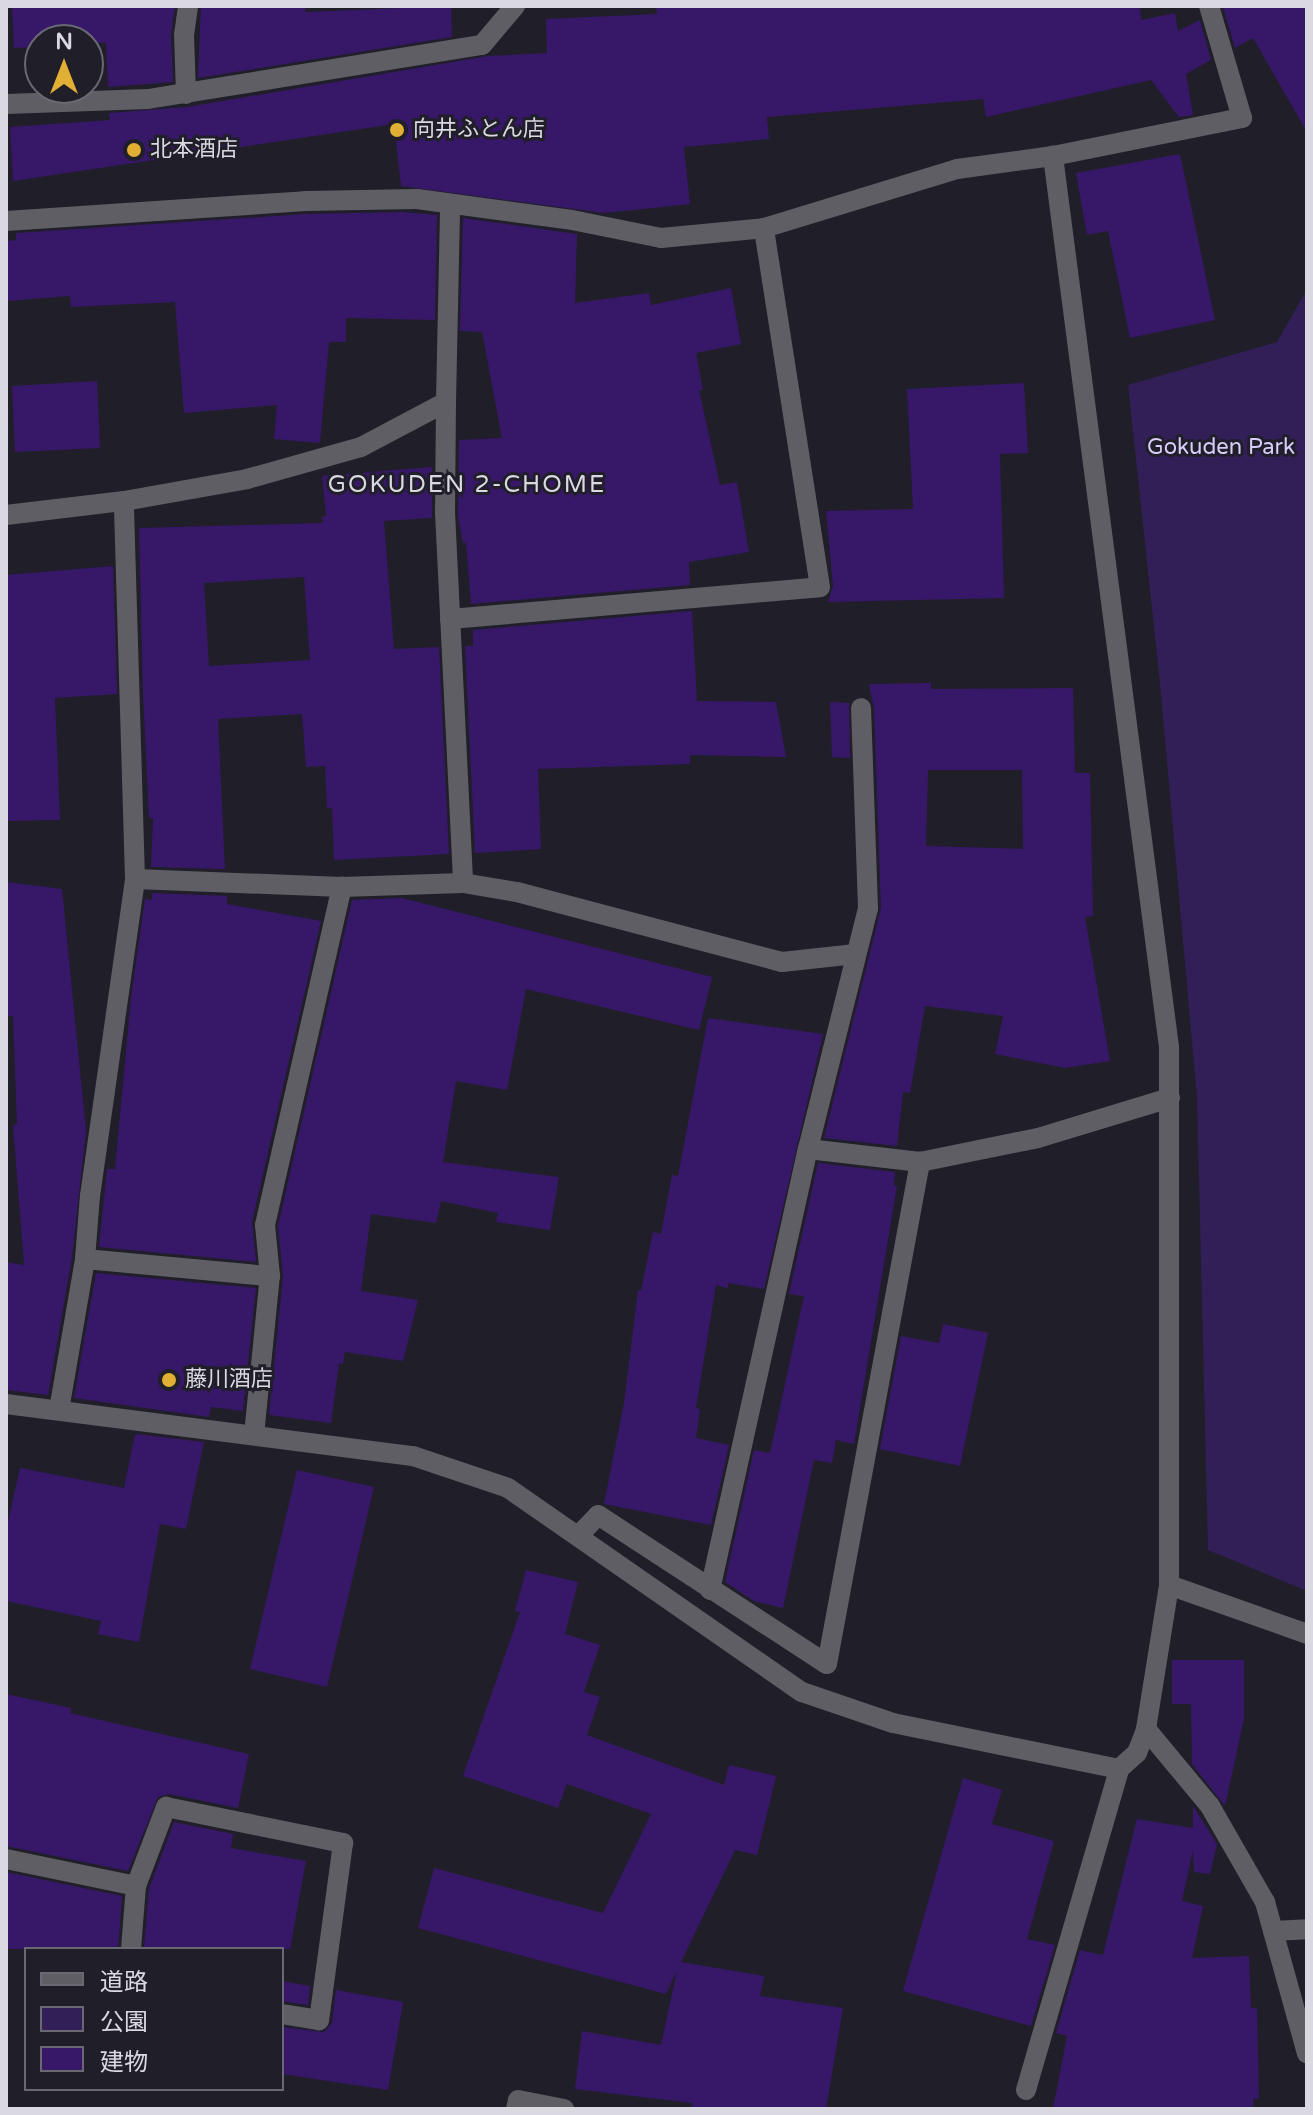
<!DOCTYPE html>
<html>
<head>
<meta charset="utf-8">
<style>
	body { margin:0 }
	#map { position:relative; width:1313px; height:2115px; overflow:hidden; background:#201e29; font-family:"Varela Round","Noto Sans JP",sans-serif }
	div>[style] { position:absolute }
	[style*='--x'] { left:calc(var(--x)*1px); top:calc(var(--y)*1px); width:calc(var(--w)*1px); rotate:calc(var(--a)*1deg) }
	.green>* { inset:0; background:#321f57 }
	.building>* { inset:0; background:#371868 }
	.street>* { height:20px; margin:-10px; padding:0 10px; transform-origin:10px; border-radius:10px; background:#5f5e64 }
	.dots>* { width:22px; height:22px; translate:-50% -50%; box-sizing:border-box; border:4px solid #201e29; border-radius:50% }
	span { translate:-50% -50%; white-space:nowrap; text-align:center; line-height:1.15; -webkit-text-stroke:6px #201e29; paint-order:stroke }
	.poi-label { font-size:22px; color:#dad9e1 }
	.left { translate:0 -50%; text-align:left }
	.park-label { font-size:22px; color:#d7ccfa }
	.neighbourhood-label { font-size:24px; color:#dad9e1; letter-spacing:2px }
	.frame { position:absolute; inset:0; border:8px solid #dad9e1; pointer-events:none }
	.legend { position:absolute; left:24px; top:1947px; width:260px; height:144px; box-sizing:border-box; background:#201e29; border:2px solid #6a6973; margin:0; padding:10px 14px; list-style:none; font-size:24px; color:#dad9e1 }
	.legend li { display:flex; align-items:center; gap:16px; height:40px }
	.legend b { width:40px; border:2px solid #6a6973 }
	.north { position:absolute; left:24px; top:24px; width:80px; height:80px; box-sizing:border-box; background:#201e29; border:2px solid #6a6973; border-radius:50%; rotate:0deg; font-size:22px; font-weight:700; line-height:32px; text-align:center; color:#dad9e1 }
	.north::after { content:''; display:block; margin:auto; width:28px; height:36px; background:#e1af34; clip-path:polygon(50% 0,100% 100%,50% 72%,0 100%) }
</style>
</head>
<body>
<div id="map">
	<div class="green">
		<div style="clip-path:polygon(1307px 289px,1307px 1591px,1208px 1550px,1197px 1098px,1160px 683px,1128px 385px,1277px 342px)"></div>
	</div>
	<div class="building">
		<div style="clip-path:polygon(12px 6px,175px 6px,171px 35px,173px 82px,108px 87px,106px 43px,40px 40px,40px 47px,14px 48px)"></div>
		<div style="clip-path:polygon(201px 6px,305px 6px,305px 12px,451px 6px,452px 37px,198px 78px)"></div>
		<div style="clip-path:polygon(656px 6px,1140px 6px,1141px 20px,1175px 13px,1178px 31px,1200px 20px,1211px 60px,1186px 74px,1193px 115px,1179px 117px,1151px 80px,986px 117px,983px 99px,767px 117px,769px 139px,684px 147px,690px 204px,605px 213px,401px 186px,394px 124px,13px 181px,10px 127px,110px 120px,109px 113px,187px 107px,488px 56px,547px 53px,546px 19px,657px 14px)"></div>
		<div style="clip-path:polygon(1307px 6px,1307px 132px,1253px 38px,1235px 48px,1223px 7px)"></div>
		<div style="clip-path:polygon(1180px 154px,1215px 320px,1130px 338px,1108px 231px,1087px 235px,1076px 173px)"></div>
		<div style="clip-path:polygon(403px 212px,437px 215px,435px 320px,346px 318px,346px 342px,329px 342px,320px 443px,274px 439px,277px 405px,184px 413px,175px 302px,71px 307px,70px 296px,6px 301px,6px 241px,16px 240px,16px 233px,306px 214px)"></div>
		<div style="clip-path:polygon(463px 218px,577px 234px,575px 303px,649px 293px,651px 305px,731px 288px,741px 344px,696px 353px,703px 390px,699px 390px,720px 485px,737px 482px,749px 552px,689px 562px,690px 585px,471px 604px,466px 543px,463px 543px,458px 516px,459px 440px,502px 438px,482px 332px,460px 331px)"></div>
		<div style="clip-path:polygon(97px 381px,100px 448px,15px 452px,12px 386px)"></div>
		<div style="clip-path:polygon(1024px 383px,1028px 453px,1000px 454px,1004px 598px,828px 602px,833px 586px,826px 511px,913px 509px,907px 389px)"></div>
		<div style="clip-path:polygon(evenodd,432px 467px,432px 518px,384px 521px,394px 649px,439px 647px,449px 854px,334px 860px,332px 808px,327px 808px,325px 766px,306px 767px,302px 714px,218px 719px,225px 869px,151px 867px,153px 818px,149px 818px,143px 692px,139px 528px,323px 523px,322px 517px,326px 516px,322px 476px,432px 467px,304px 577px,310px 660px,209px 666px,204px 583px,304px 577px)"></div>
		<div style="clip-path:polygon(113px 566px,117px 694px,55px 698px,60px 820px,6px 821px,6px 575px)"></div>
		<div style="clip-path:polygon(692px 611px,697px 701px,776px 702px,786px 757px,690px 755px,690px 764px,538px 769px,541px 849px,475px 853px,465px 646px,473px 646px,473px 630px)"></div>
		<div style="clip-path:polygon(evenodd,931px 683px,931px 689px,1073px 688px,1075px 773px,1090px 773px,1093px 916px,1085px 917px,1110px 1061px,1065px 1068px,995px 1054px,1003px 1016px,925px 1006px,910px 1093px,903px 1092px,897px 1146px,824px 1138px,881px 908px,874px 708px,869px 684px,931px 683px,928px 770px,1022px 770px,1023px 849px,926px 846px,928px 770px)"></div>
		<div style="clip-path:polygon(830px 702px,849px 703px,850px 758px,832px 757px)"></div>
		<div style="clip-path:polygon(6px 882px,62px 889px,86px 1131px,72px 1257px,48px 1395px,6px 1390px,6px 1262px,24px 1265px,13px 1125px,17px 1124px,13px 1016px,6px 1016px)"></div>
		<div style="clip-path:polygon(152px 893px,227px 896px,227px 904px,321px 921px,252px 1222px,256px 1262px,99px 1247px,107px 1169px,115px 1169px,131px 998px,145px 899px,152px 900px)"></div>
		<div style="clip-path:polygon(402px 898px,712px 977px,699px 1030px,526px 989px,507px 1090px,456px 1081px,443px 1162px,559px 1177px,550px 1230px,496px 1222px,498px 1213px,441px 1201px,436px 1223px,371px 1214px,361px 1291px,418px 1300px,403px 1361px,345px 1352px,343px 1364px,339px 1363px,331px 1423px,269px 1415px,283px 1277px,278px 1226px,352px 900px)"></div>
		<div style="clip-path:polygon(708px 1018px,823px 1034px,764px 1289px,728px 1283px,728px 1288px,716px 1285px,696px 1408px,700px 1409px,696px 1438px,729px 1445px,711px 1525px,604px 1504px,624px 1403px,638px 1290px,641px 1291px,653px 1232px,661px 1234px,672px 1175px,678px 1176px)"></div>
		<div style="clip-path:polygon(818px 1163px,895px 1172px,894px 1186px,897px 1186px,854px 1444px,836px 1440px,832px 1463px,814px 1460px,783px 1608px,754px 1601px,725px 1582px,754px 1450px,770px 1453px,804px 1296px,789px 1294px)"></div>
		<div style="clip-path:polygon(96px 1273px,256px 1288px,243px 1411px,211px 1407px,209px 1417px,74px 1398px)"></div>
		<div style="clip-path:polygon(943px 1324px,988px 1333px,960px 1466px,880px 1449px,901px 1336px,939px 1343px)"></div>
		<div style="clip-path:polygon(135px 1434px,204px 1442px,186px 1529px,160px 1524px,139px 1642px,98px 1634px,101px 1621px,6px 1601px,6px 1531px,20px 1468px,124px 1488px)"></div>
		<div style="clip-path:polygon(297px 1470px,374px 1487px,327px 1687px,250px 1669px)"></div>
		<div style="clip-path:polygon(526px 1570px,578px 1582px,565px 1634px,600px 1645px,584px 1692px,600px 1697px,587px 1735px,724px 1785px,729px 1765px,776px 1776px,757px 1855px,735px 1850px,681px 1962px,764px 1976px,760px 1996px,843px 2008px,826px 2109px,691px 2109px,692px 2103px,575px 2089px,582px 2031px,661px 2045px,677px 1970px,666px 1994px,418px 1928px,434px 1868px,603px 1913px,651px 1814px,567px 1784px,558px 1808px,463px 1776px,520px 1612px,515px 1611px)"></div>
		<div style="clip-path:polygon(1172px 1660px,1244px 1660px,1244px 1719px,1225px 1806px,1192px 1764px,1191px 1704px,1172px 1704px)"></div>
		<div style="clip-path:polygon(6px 1694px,71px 1708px,70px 1713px,249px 1754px,238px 1808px,169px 1794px,158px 1797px,128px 1871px,6px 1846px)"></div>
		<div style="clip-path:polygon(963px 1778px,1002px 1790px,992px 1824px,1054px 1841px,1027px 1939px,1055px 1945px,1031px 2026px,903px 1991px)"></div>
		<div style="clip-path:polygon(1193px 1806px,1217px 1844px,1210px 1874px,1194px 1872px,1193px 1850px,1182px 1901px,1203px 1906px,1192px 1958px,1249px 1956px,1251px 2008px,1257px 2008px,1259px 2099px,1253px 2099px,1253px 2109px,1053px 2109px,1067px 2036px,1056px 2033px,1080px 1950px,1103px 1955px,1137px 1819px,1193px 1828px)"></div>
		<div style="clip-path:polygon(174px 1822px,233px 1834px,231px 1848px,306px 1861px,290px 1949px,144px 1949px,149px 1889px)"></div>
		<div style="clip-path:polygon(6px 1872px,122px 1896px,118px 1949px,6px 1949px)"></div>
		<div style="clip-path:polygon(282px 1981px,310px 1986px,308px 2005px,282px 2001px)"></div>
		<div style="clip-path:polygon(336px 1990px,403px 2002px,388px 2090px,282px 2074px,282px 2027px,324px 2032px,332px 2023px)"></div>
	</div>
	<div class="street">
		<div style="--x:186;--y:94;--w:59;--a:-91.9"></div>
		<div style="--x:184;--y:35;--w:29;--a:-82"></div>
		<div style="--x:6;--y:104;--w:142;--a:-2"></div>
		<div style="--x:148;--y:99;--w:338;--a:-9.2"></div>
		<div style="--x:482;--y:45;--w:51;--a:-49.8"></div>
		<div style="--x:6;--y:221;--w:300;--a:-3.8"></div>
		<div style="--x:305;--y:201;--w:112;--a:-1"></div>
		<div style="--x:417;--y:199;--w:156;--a:7.7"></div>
		<div style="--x:572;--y:220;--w:91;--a:11.4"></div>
		<div style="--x:661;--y:238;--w:103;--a:-5.5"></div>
		<div style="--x:764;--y:228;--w:202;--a:-17"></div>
		<div style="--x:957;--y:169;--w:97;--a:-7.7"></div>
		<div style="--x:1053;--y:156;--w:193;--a:-11.4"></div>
		<div style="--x:1242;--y:118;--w:117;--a:-106.4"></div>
		<div style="--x:446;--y:402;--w:110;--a:90.5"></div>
		<div style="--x:445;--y:512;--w:371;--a:87.2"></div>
		<div style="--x:6;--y:515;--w:119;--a:-6.8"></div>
		<div style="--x:124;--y:501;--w:125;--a:-10.1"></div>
		<div style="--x:247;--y:479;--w:118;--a:-15.7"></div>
		<div style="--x:361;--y:447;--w:96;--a:-27.9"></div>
		<div style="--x:446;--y:402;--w:197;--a:-88.8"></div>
		<div style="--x:450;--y:619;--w:371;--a:-4.9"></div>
		<div style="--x:820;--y:587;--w:363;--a:-98.9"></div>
		<div style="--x:135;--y:879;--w:207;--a:2.2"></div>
		<div style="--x:342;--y:887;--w:121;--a:-1.9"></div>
		<div style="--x:463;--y:883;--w:55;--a:9.5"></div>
		<div style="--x:517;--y:892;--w:274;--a:14.8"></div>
		<div style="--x:782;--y:962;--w:74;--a:-6.2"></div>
		<div style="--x:808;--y:1149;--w:113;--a:6.6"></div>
		<div style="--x:920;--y:1162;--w:120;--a:-11.5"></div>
		<div style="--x:1038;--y:1138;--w:138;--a:-16.9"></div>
		<div style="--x:85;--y:1259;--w:186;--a:5.3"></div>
		<div style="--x:6;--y:1404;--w:410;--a:7.3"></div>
		<div style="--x:413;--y:1456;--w:100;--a:18.6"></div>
		<div style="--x:508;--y:1488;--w:358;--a:34.8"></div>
		<div style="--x:802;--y:1692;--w:96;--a:18.8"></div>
		<div style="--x:893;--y:1723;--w:231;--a:11.5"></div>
		<div style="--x:1119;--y:1769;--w:24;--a:-42"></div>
		<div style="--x:1137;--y:1753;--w:26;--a:-69"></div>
		<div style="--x:1146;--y:1729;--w:146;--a:-80.9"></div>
		<div style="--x:1169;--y:1585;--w:538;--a:-90"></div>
		<div style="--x:1169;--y:1047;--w:899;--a:-97.42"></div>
		<div style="--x:59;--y:1410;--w:153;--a:-80.2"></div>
		<div style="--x:85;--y:1259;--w:63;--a:-85.5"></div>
		<div style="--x:90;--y:1196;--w:320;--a:-81.9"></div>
		<div style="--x:135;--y:879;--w:378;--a:-91.7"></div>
		<div style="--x:254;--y:1435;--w:160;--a:-84.3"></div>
		<div style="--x:270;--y:1276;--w:51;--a:-95.6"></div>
		<div style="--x:265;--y:1225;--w:347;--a:-77.2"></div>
		<div style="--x:578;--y:1536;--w:29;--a:-46"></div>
		<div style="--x:598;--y:1515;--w:273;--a:33.1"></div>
		<div style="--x:827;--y:1664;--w:511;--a:-79.5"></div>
		<div style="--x:1169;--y:1585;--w:146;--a:19.5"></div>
		<div style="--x:710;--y:1590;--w:452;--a:-77.5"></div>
		<div style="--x:808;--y:1149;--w:248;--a:-76"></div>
		<div style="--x:868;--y:908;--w:200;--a:-92"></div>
		<div style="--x:1146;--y:1729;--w:100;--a:50.3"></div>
		<div style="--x:1210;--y:1806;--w:111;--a:60.2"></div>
		<div style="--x:1265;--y:1902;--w:157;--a:74.5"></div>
		<div style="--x:6;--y:1859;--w:133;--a:11.7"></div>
		<div style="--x:1273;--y:1931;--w:34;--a:-3"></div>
		<div style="--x:131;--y:1949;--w:63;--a:-85.5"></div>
		<div style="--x:136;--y:1886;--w:85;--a:-69.2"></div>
		<div style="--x:166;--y:1807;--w:181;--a:11.5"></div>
		<div style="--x:343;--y:1843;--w:179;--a:97.7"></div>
		<div style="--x:319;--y:2020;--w:37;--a:-171"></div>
		<div style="--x:1026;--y:2090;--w:334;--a:-73.8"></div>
		<div style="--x:516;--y:2109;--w:9;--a:-77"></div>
		<div style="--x:518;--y:2100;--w:47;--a:11.1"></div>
	</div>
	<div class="dots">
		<div style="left:397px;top:130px;background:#e1af34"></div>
		<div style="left:134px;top:150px;background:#e1af34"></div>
		<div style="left:169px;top:1380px;background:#e1af34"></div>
	</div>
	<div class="poi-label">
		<span class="left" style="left:413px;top:130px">向井ふとん店</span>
		<span class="left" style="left:150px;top:150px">北本酒店</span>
		<span class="left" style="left:185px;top:1380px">藤川酒店</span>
	</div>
	<div class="park-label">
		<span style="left:1221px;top:448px">Gokuden Park</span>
	</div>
	<div class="neighbourhood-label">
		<span style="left:467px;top:485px">GOKUDEN 2-CHOME</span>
	</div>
	<div class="frame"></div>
	<ul class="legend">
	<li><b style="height:10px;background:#5f5e64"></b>道路</li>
	<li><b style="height:22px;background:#321f57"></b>公園</li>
	<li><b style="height:22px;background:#371868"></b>建物</li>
	</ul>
	<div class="north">N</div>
</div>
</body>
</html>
